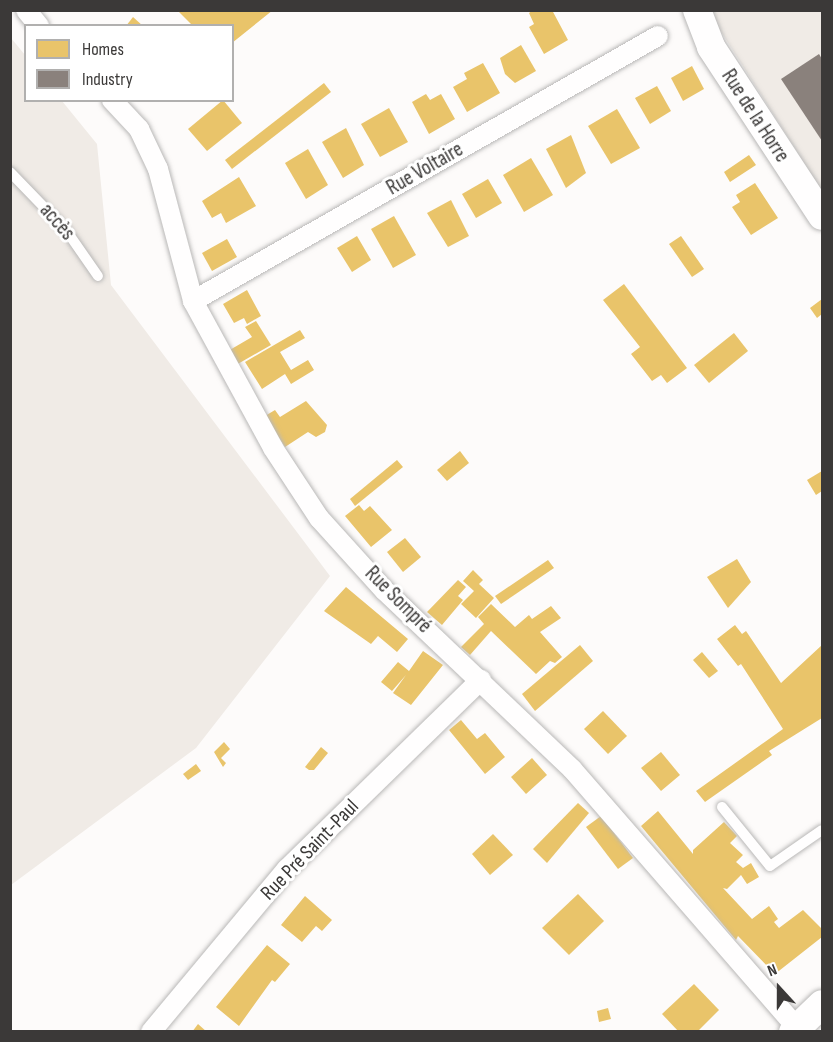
<!DOCTYPE html>
<html>
<head>
<meta charset="utf-8">
<style>
	body { margin:0 }
	#map { position:relative; width:833px; height:1042px; overflow:hidden; background:#fdfbfa; font-family:"Sofia Sans Condensed",sans-serif }
	div>[style] { position:absolute }
	[style*='--x'] { left:calc(var(--x)*1px); top:calc(var(--y)*1px); width:calc(var(--w)*1px); rotate:calc(var(--a)*1deg) }
	.built>* { inset:0; background:#f0ebe6 }
	.homes>* { inset:0; background:#e9c46a }
	.industry>* { inset:0; background:#8a817c }
	.roads { filter:drop-shadow(0 0 2px #b9b8b7) drop-shadow(0 0 2px #b9b8b7) }
	.lane>* { height:10px; margin:-5px; padding:0 5px; transform-origin:5px; border-radius:5px; background:#fffefe }
	.street>* { height:20px; margin:-10px; padding:0 10px; transform-origin:10px; border-radius:10px; background:#fffefe }
	.secondary>* { height:28px; margin:-14px; padding:0 14px; transform-origin:14px; border-radius:14px; background:#fffefe }
	span { translate:-50% -50%; white-space:nowrap; text-align:center; line-height:1.15; -webkit-text-stroke:6px #fff; paint-order:stroke }
	.street-label { font-size:21px; color:#3b3938 }
	.frame { position:absolute; inset:0; border:12px solid #3b3938; pointer-events:none }
	.legend { position:absolute; left:24px; top:24px; width:210px; height:78px; box-sizing:border-box; background:#fff; border:2px solid #b1b0af; margin:0; padding:8px 10px; list-style:none; font-size:18px; color:#3b3938 }
	.legend li { display:flex; align-items:center; gap:12px; height:30px }
	.legend b { width:30px; border:2px solid #b1b0af }
	.north { position:absolute; left:749px; top:958px; width:60px; height:60px; -webkit-text-stroke:4px #fff; paint-order:stroke; rotate:339deg; font-size:16px; font-weight:700; line-height:24px; text-align:center; color:#3b3938 }
	.north::after { content:''; display:block; margin:auto; width:21px; height:27px; background:#3b3938; clip-path:polygon(50% 0,100% 100%,50% 72%,0 100%) }
</style>
</head>
<body>
<div id="map">
	<div class="built">
		<div style="clip-path:polygon(708px 11px,822px 11px,822px 191px)"></div>
		<div style="clip-path:polygon(11px 38px,25px 55px,26px 100px,62px 101px,97px 144px,111px 285px,330px 576px,196px 748px,11px 885px)"></div>
	</div>
	<div class="homes">
		<div style="clip-path:polygon(177px 10px,235px 11px,273px 10px,232px 43px,232px 26px,193px 26px)"></div>
		<div style="clip-path:polygon(533px 10px,552px 10px,568px 40px,544px 54px,529px 27px,534px 24px,529px 13px)"></div>
		<div style="clip-path:polygon(133px 17px,143px 26px,126px 26px)"></div>
		<div style="clip-path:polygon(521px 45px,536px 71px,515px 83px,505px 74px,500px 58px)"></div>
		<div style="clip-path:polygon(483px 63px,500px 93px,467px 112px,453px 87px,467px 79px,464px 73px)"></div>
		<div style="clip-path:polygon(692px 66px,704px 89px,683px 101px,671px 78px)"></div>
		<div style="clip-path:polygon(324px 83px,331px 92px,232px 169px,225px 160px)"></div>
		<div style="clip-path:polygon(657px 86px,671px 111px,650px 124px,635px 98px)"></div>
		<div style="clip-path:polygon(426px 94px,430px 100px,441px 94px,455px 119px,429px 134px,412px 102px)"></div>
		<div style="clip-path:polygon(223px 100px,242px 123px,207px 151px,188px 129px)"></div>
		<div style="clip-path:polygon(389px 108px,408px 142px,380px 157px,361px 124px)"></div>
		<div style="clip-path:polygon(617px 109px,640px 148px,611px 164px,588px 126px)"></div>
		<div style="clip-path:polygon(346px 128px,364px 165px,343px 178px,322px 142px)"></div>
		<div style="clip-path:polygon(571px 135px,586px 173px,566px 188px,546px 149px)"></div>
		<div style="clip-path:polygon(308px 149px,328px 185px,306px 199px,285px 163px)"></div>
		<div style="clip-path:polygon(749px 155px,756px 165px,730px 182px,724px 172px)"></div>
		<div style="clip-path:polygon(531px 158px,553px 195px,524px 212px,503px 175px)"></div>
		<div style="clip-path:polygon(239px 177px,256px 206px,226px 223px,221px 213px,212px 218px,202px 201px)"></div>
		<div style="clip-path:polygon(488px 179px,502px 203px,476px 218px,462px 194px)"></div>
		<div style="clip-path:polygon(755px 183px,778px 218px,751px 235px,732px 207px,740px 202px,736px 195px)"></div>
		<div style="clip-path:polygon(451px 200px,469px 236px,448px 247px,427px 213px)"></div>
		<div style="clip-path:polygon(394px 216px,416px 255px,393px 268px,371px 229px)"></div>
		<div style="clip-path:polygon(357px 236px,371px 260px,352px 272px,337px 248px)"></div>
		<div style="clip-path:polygon(681px 236px,704px 269px,692px 277px,669px 244px)"></div>
		<div style="clip-path:polygon(227px 239px,237px 257px,212px 271px,202px 253px)"></div>
		<div style="clip-path:polygon(624px 284px,687px 368px,667px 383px,661px 375px,652px 381px,631px 354px,640px 347px,603px 300px)"></div>
		<div style="clip-path:polygon(247px 290px,261px 316px,247px 324px,244px 318px,234px 323px,223px 304px)"></div>
		<div style="clip-path:polygon(822px 299px,822px 314px,817px 318px,810px 308px)"></div>
		<div style="clip-path:polygon(256px 321px,271px 345px,236px 365px,228px 351px,252px 337px,245px 327px)"></div>
		<div style="clip-path:polygon(300px 330px,305px 338px,280px 352px,291px 370px,308px 360px,314px 370px,291px 384px,285px 374px,262px 389px,245px 362px)"></div>
		<div style="clip-path:polygon(734px 333px,748px 351px,709px 383px,694px 365px)"></div>
		<div style="clip-path:polygon(306px 401px,327px 425px,325px 432px,316px 437px,308px 432px,285px 447px,265px 416px,275px 410px,280px 417px)"></div>
		<div style="clip-path:polygon(460px 451px,469px 463px,447px 481px,437px 470px)"></div>
		<div style="clip-path:polygon(397px 460px,403px 467px,355px 506px,350px 499px)"></div>
		<div style="clip-path:polygon(822px 471px,822px 491px,816px 495px,807px 480px)"></div>
		<div style="clip-path:polygon(359px 505px,364px 511px,370px 506px,392px 530px,371px 547px,345px 516px)"></div>
		<div style="clip-path:polygon(405px 538px,421px 557px,403px 572px,387px 552px)"></div>
		<div style="clip-path:polygon(737px 559px,751px 582px,728px 608px,707px 577px)"></div>
		<div style="clip-path:polygon(548px 560px,554px 568px,501px 604px,495px 596px)"></div>
		<div style="clip-path:polygon(473px 570px,483px 580px,479px 584px,494px 598px,476px 618px,461px 604px,474px 591px,463px 581px)"></div>
		<div style="clip-path:polygon(458px 580px,466px 587px,458px 596px,463px 600px,442px 625px,427px 612px)"></div>
		<div style="clip-path:polygon(346px 587px,408px 639px,397px 652px,378px 636px,371px 644px,324px 611px)"></div>
		<div style="clip-path:polygon(491px 604px,515px 627px,529px 615px,532px 619px,551px 606px,561px 618px,540px 632px,562px 657px,555px 663px,550px 661px,536px 674px,491px 631px,470px 655px,461px 647px,484px 624px,478px 617px)"></div>
		<div style="clip-path:polygon(735px 625px,742px 634px,746px 631px,781px 683px,822px 645px,822px 718px,769px 751px,772px 755px,705px 802px,696px 791px,783px 729px,741px 664px,738px 666px,717px 639px)"></div>
		<div style="clip-path:polygon(580px 645px,593px 661px,535px 711px,522px 694px)"></div>
		<div style="clip-path:polygon(423px 651px,443px 665px,411px 705px,393px 693px,406px 675px,392px 691px,381px 682px,398px 662px,409px 671px)"></div>
		<div style="clip-path:polygon(702px 652px,718px 671px,709px 678px,693px 660px)"></div>
		<div style="clip-path:polygon(603px 711px,627px 736px,608px 754px,584px 729px)"></div>
		<div style="clip-path:polygon(461px 720px,477px 739px,485px 733px,505px 757px,485px 774px,449px 730px)"></div>
		<div style="clip-path:polygon(224px 742px,230px 749px,221px 758px,226px 763px,223px 767px,214px 752px)"></div>
		<div style="clip-path:polygon(321px 747px,328px 753px,314px 770px,309px 770px,305px 767px)"></div>
		<div style="clip-path:polygon(661px 752px,680px 775px,661px 791px,641px 768px)"></div>
		<div style="clip-path:polygon(532px 758px,547px 775px,526px 794px,511px 777px)"></div>
		<div style="clip-path:polygon(196px 764px,201px 771px,188px 780px,183px 774px)"></div>
		<div style="clip-path:polygon(578px 803px,589px 813px,547px 863px,533px 849px)"></div>
		<div style="clip-path:polygon(658px 811px,693px 854px,693px 850px,724px 822px,737px 836px,730px 843px,743px 855px,736px 862px,743px 868px,751px 863px,759px 877px,747px 884px,741px 875px,727px 889px,723px 888px,752px 919px,769px 906px,778px 919px,774px 922px,779px 928px,803px 910px,822px 929px,822px 937px,775px 974px,738px 936px,736px 940px,641px 826px)"></div>
		<div style="clip-path:polygon(601px 816px,633px 858px,618px 869px,586px 827px)"></div>
		<div style="clip-path:polygon(493px 834px,513px 855px,490px 875px,472px 854px)"></div>
		<div style="clip-path:polygon(578px 894px,604px 921px,569px 955px,542px 928px)"></div>
		<div style="clip-path:polygon(305px 896px,332px 920px,322px 931px,316px 926px,302px 942px,281px 925px)"></div>
		<div style="clip-path:polygon(267px 945px,290px 964px,275px 982px,272px 980px,239px 1026px,216px 1007px)"></div>
		<div style="clip-path:polygon(694px 984px,719px 1010px,697px 1032px,679px 1032px,662px 1014px)"></div>
		<div style="clip-path:polygon(608px 1008px,611px 1019px,599px 1022px,597px 1011px)"></div>
		<div style="clip-path:polygon(198px 1024px,207px 1032px,192px 1032px)"></div>
	</div>
	<div class="industry">
		<div style="clip-path:polygon(819px 54px,822px 59px,822px 141px,781px 79px)"></div>
	</div>
	<div class="roads">
		<div class="lane">
			<div style="--x:10;--y:172;--w:81;--a:46"></div>
			<div style="--x:66;--y:230;--w:56;--a:55.2"></div>
			<div style="--x:722;--y:807;--w:76;--a:50.9"></div>
			<div style="--x:770;--y:866;--w:63;--a:-34.7"></div>
		</div>
		<div class="street">
			<div style="--x:26;--y:10;--w:21;--a:51"></div>
			<div style="--x:112;--y:100;--w:40;--a:47"></div>
			<div style="--x:139;--y:129;--w:44;--a:64.6"></div>
			<div style="--x:158;--y:169;--w:137;--a:75.1"></div>
			<div style="--x:193;--y:301;--w:167;--a:61.4"></div>
			<div style="--x:273;--y:448;--w:84;--a:56.7"></div>
			<div style="--x:319;--y:518;--w:98;--a:47.9"></div>
			<div style="--x:385;--y:591;--w:258;--a:43.6"></div>
			<div style="--x:572;--y:769;--w:343;--a:49"></div>
			<div style="--x:193;--y:301;--w:535;--a:-29.68"></div>
			<div style="--x:151;--y:1032;--w:212;--a:-50.2"></div>
			<div style="--x:287;--y:869;--w:271;--a:-44.3"></div>
		</div>
		<div class="secondary">
			<div style="--x:697;--y:10;--w:40;--a:69"></div>
			<div style="--x:711;--y:47;--w:202;--a:56.7"></div>
			<div style="--x:793;--y:1032;--w:40;--a:-44"></div>
		</div>
	</div>
	<div class="street-label">
		<span style="left:755px;top:116px;rotate:57deg">Rue de la Horre</span>
		<span style="left:425px;top:169px;rotate:-30deg">Rue Voltaire</span>
		<span style="left:57px;top:222px;rotate:49deg">accès</span>
		<span style="left:398px;top:600px;rotate:45deg">Rue Sompré</span>
		<span style="left:310px;top:850px;rotate:-46deg">Rue Pré Saint-Paul</span>
	</div>
	<div class="frame"></div>
	<ul class="legend">
	<li><b style="height:16px;background:#e9c46a"></b>Homes</li>
	<li><b style="height:16px;background:#8a817c"></b>Industry</li>
	</ul>
	<div class="north">N</div>
</div>
</body>
</html>
